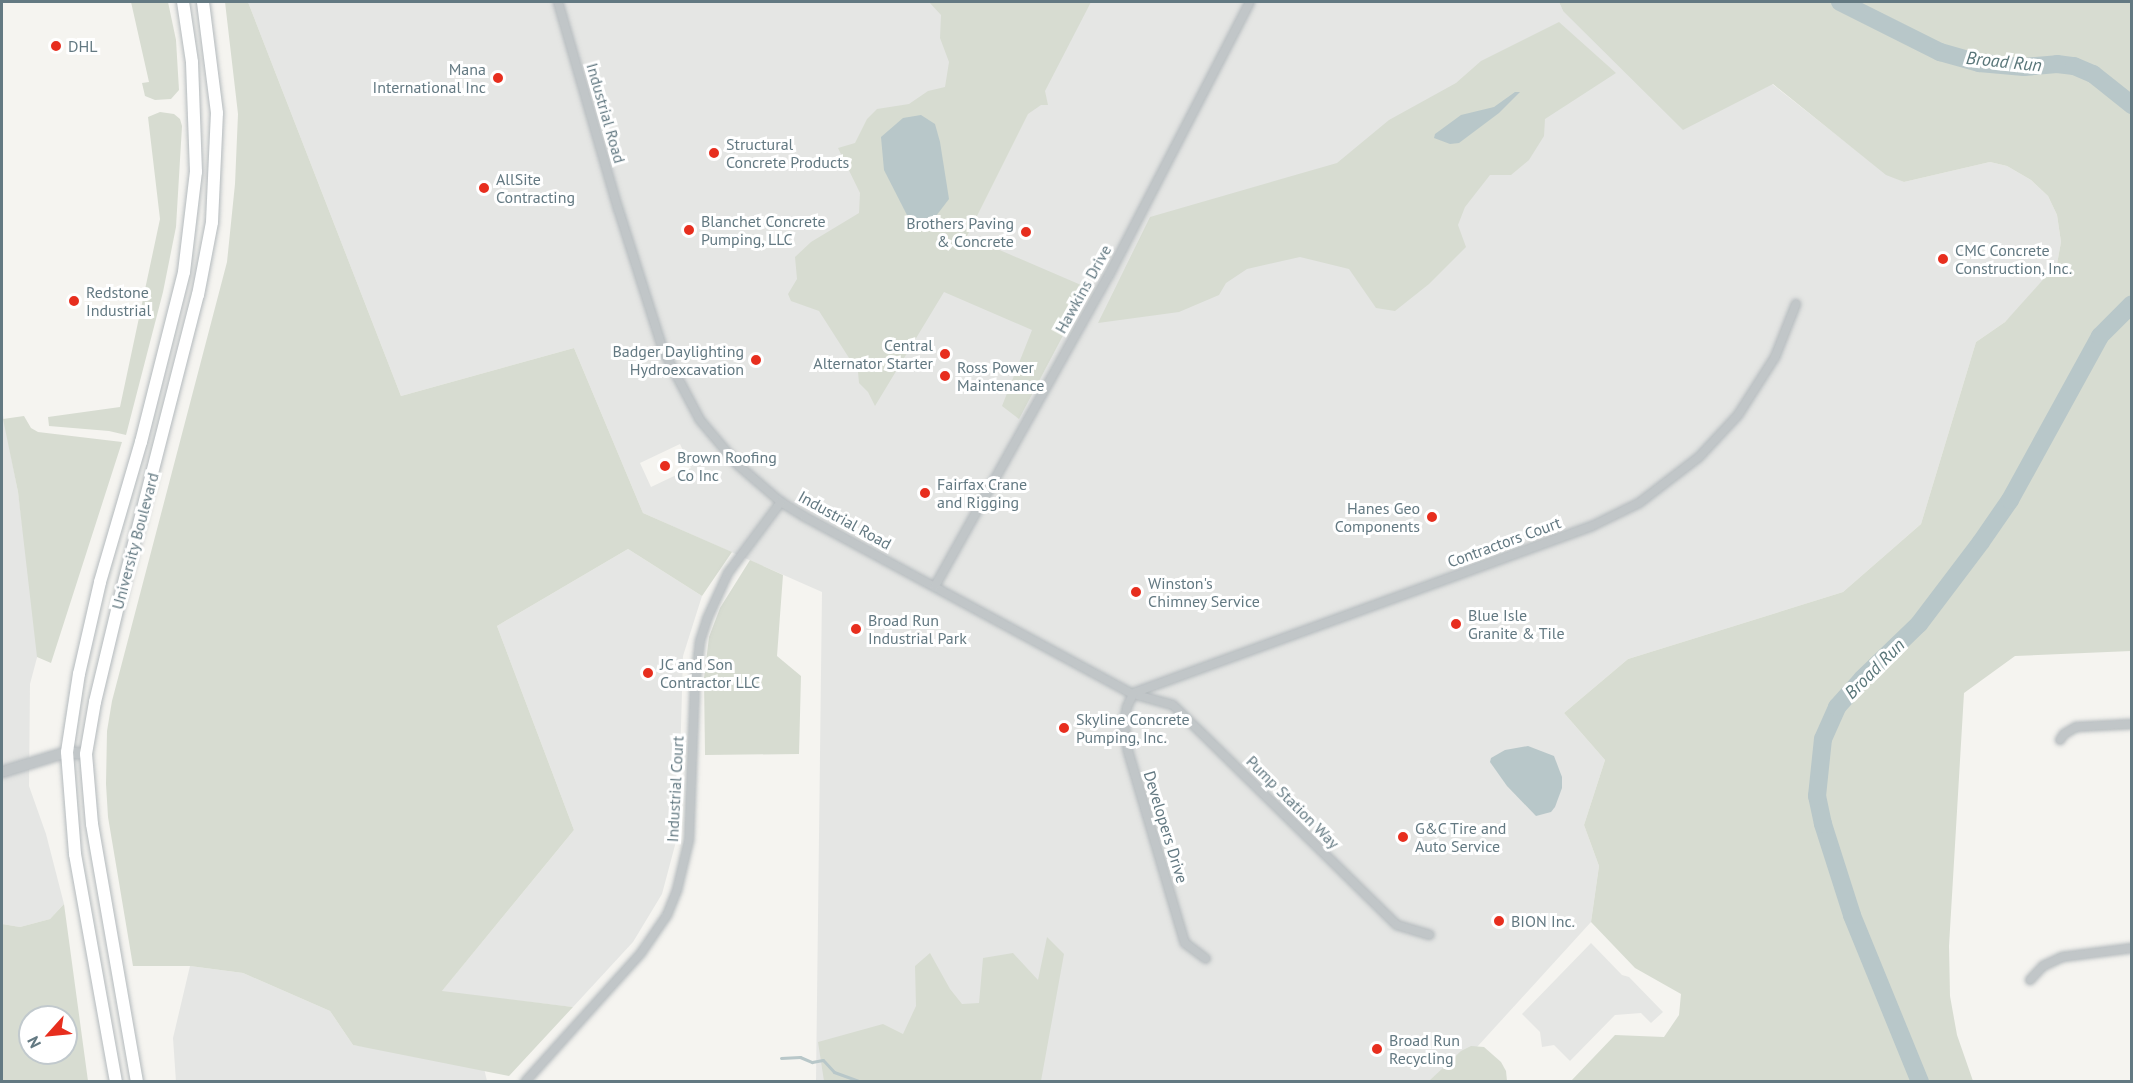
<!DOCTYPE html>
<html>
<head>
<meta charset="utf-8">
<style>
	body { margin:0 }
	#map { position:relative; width:2133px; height:1083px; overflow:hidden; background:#f5f4f0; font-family:"PT Sans",sans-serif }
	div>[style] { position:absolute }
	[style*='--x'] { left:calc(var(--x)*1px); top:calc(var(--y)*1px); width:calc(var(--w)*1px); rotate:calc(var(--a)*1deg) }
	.built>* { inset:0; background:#e5e6e4 }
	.green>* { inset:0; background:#d7dcd1 }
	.water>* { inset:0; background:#b8c7c9 }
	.stream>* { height:3px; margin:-1.5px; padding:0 1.5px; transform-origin:1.5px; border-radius:1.5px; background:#b8c7c9 }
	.river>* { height:18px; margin:-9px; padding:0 9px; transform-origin:9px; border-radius:9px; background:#b8c7c9 }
	.roads { filter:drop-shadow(0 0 2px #b4babd) drop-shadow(0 0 2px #b4babd) }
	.minor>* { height:8px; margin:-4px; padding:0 4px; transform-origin:4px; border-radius:4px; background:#c1c6c8 }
	.tertiary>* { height:10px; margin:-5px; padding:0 5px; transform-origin:5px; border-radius:5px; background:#c1c6c8 }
	.secondary>* { height:12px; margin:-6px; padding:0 6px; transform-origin:6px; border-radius:6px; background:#fff }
	.dots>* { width:16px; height:16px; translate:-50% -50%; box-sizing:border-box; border:3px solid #fff; border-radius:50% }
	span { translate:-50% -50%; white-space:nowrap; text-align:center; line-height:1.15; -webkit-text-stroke:6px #fff; paint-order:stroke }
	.poi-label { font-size:16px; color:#637982 }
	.left { translate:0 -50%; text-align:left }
	.right { translate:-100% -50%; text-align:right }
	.street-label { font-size:16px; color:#637982 }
	.water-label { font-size:18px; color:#597679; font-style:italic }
	.frame { position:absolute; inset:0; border:3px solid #637982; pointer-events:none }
	.north { position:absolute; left:18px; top:1005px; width:60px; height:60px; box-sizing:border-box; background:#fff; border:2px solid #c1c9cd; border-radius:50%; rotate:243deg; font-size:16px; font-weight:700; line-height:24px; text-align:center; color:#637982 }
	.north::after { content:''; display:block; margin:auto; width:21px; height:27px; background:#e72e1e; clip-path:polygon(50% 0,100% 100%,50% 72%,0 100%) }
</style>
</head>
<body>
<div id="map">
	<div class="built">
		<div style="clip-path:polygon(evenodd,248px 2px,1559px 2px,1563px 11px,1772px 84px,1886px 174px,1904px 182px,1990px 162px,2007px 166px,2031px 180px,2048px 196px,2057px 215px,2061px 242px,2057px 264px,2043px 283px,2005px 322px,1976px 342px,1921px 524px,1843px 592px,1628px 659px,1564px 713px,1605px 760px,1584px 825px,1599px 866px,1591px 922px,1446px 1081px,816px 1081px,822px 592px,643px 513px,574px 348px,401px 396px,248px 2px,680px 444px,691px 468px,651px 487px,640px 463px,680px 444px)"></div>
		<div style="clip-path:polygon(2px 410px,18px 492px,39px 650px,30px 684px,29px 786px,46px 834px,64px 904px,50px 919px,20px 927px,2px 924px)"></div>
		<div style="clip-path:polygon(628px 549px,702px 596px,683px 656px,678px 834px,662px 894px,633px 942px,573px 1007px,441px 992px,574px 830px,497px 626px)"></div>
		<div style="clip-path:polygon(1591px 943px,1622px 975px,1629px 977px,1663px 1012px,1651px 1023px,1641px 1013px,1615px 1015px,1570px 1061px,1554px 1045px,1542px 1047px,1540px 1032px,1522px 1014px)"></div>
		<div style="clip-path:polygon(190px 966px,243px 973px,330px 1011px,353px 1045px,483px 1064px,487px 1081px,176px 1082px,173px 1038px)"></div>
	</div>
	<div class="green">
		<div style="clip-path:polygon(131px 2px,168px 2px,176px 40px,179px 90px,171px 99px,155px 100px,145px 96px,142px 83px,149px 82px)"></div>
		<div style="clip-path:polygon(225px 2px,248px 2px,401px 396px,574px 348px,643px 513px,732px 552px,702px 596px,628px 549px,497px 626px,574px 830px,442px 991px,573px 1007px,509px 1076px,353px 1045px,330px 1011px,243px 973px,190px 966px,133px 966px,108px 817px,106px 784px,107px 731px,112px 701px,227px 262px,235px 184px,238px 114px)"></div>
		<div style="clip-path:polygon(929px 2px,1091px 2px,1045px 91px,1048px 105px,1041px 105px,1028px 114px,967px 236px,1088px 288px,1019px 419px,1002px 406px,1032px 330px,944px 292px,875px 406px,868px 392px,859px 383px,858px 372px,819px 311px,791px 301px,788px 294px,797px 279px,795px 257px,811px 242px,859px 213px,860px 193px,838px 148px,855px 143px,867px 119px,877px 109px,909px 104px,928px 91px,945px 87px,949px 62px,940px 38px,941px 15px)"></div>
		<div style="clip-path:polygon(1559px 2px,2131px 2px,2131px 651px,2015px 656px,1964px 693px,1949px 946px,1950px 996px,1957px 1035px,1973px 1081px,1571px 1081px,1615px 1035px,1664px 1037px,1679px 1015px,1681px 994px,1635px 968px,1591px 922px,1599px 866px,1584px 825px,1605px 760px,1564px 713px,1628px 659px,1843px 592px,1921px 524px,1976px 342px,2005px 322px,2057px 264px,2061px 242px,2057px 215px,2048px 196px,2031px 180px,2007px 166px,1990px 162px,1904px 182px,1886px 175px,1773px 84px,1683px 130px,1563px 11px)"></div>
		<div style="clip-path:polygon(1559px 22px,1616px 73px,1545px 119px,1544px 136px,1529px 160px,1511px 175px,1490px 175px,1465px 207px,1458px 225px,1466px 247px,1429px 284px,1395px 311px,1376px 308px,1349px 269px,1300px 257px,1247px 269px,1226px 283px,1219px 295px,1179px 312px,1098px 323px,1150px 217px,1337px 163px,1389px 120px,1456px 83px,1481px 61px)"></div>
		<div style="clip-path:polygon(160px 112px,174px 114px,180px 119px,182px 126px,176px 227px,163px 292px,126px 435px,109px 431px,49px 426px,48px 417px,120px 407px,160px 219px,148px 117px)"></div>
		<div style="clip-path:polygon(24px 416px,31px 428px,38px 432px,122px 442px,51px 663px,37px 657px,18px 492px,3px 419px)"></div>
		<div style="clip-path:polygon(750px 560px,783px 575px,777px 656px,801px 676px,799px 754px,705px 755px,704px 678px,709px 637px,720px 608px)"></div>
		<div style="clip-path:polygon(evenodd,64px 904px,88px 1081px,2px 1081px,2px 924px,20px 927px,50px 919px,64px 904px,30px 1017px,66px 1017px,66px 1053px,30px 1053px,30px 1017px)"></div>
		<div style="clip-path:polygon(1047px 937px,1064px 954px,1041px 1081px,824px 1081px,818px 1042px,883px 1024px,903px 1034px,916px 1006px,915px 966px,930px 953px,950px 989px,962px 1004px,979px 1003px,983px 958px,1013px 953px,1038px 980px)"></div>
		<div style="clip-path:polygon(1471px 1046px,1484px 1047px,1501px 1062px,1506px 1071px,1507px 1081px,1429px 1081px,1461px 1051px)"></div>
	</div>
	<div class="water">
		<div style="clip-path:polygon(1515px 92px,1520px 92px,1499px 113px,1459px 143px,1450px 144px,1434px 138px,1435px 134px,1461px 115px,1494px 107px)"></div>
		<div style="clip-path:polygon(921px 115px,935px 124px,940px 142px,949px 199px,933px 220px,921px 226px,909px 219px,884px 170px,881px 137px,903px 118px)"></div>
		<div style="clip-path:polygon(1528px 746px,1554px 756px,1562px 777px,1562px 788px,1555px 807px,1551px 812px,1536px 816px,1507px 786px,1490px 762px,1491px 758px,1505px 750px)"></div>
	</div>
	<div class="stream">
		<div style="--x:781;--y:1058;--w:19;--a:-3"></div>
		<div style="--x:800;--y:1057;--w:13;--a:23"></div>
		<div style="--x:812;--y:1062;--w:11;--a:-10"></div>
		<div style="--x:823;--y:1060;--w:16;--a:47"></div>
		<div style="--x:834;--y:1072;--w:29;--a:20"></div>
	</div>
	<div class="river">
		<div style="--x:1840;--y:2;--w:112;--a:26.6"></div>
		<div style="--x:1940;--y:52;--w:41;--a:15.8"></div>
		<div style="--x:1979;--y:63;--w:45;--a:5.1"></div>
		<div style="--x:2024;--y:67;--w:33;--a:-5"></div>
		<div style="--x:2057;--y:64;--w:17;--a:7"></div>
		<div style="--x:2074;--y:66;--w:21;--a:23"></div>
		<div style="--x:2093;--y:74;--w:50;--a:38.5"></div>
		<div style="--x:1920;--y:1082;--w:180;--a:-112.2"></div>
		<div style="--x:1852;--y:915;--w:96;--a:-107.7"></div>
		<div style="--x:1823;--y:824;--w:29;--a:-102"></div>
		<div style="--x:1817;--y:796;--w:57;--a:-84"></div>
		<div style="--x:1823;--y:739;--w:35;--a:-66"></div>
		<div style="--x:1837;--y:707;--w:38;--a:-48"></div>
		<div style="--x:1862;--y:679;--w:79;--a:-44"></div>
		<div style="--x:1919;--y:624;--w:103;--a:-52.9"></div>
		<div style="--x:1981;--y:542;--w:51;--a:-55.4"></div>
		<div style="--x:2010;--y:500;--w:187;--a:-61.2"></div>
		<div style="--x:2100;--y:336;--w:45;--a:-45"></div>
	</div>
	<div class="roads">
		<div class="minor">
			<div style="--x:558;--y:2;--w:215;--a:73.8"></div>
			<div style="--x:618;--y:208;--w:149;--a:72.4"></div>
			<div style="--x:663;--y:350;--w:79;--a:62.1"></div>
			<div style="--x:700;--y:420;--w:59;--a:49.8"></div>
			<div style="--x:738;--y:465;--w:57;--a:40.7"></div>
			<div style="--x:781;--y:502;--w:28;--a:32"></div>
			<div style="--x:805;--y:517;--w:373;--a:28.4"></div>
			<div style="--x:1133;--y:694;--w:41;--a:15.4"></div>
			<div style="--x:1173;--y:705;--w:314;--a:44.5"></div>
			<div style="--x:1397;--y:925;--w:34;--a:17"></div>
			<div style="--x:935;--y:586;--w:356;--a:-60.8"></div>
			<div style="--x:1109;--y:275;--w:307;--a:-62.7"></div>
			<div style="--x:1136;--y:692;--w:485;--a:-20"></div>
			<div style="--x:1592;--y:526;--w:52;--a:-26.1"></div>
			<div style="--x:1639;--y:503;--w:76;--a:-37.5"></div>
			<div style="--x:1699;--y:457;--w:57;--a:-47.1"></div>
			<div style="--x:1738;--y:415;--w:69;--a:-57.5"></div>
			<div style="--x:1775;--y:357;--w:57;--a:-68.4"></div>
			<div style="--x:1133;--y:694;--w:14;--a:115"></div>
			<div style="--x:1127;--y:707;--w:16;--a:101"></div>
			<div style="--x:1124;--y:723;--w:28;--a:82"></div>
			<div style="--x:1128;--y:751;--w:200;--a:73.5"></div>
			<div style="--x:1185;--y:943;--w:26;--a:37"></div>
			<div style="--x:2060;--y:740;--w:7;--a:-56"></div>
			<div style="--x:2064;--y:734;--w:14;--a:-30"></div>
			<div style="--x:2076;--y:727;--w:56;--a:-3.1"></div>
			<div style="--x:2030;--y:980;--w:19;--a:-47"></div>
			<div style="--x:2043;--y:966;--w:21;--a:-25"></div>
			<div style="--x:2062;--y:957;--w:71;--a:-7.3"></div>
			<div style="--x:525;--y:1082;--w:173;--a:-48"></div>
			<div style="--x:641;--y:953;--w:46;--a:-55.6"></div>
			<div style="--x:667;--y:915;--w:27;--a:-68"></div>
			<div style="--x:677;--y:890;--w:51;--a:-76.5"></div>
			<div style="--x:689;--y:840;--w:154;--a:-87.8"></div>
			<div style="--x:695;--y:686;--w:45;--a:-83.7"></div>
			<div style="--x:700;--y:641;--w:23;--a:-72"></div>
			<div style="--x:707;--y:619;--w:51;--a:-65.5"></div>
			<div style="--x:728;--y:573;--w:89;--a:-53.3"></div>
		</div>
		<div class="tertiary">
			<div style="--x:2;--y:772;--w:68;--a:-17.1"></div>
			<div style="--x:67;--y:752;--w:19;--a:6"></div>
		</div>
		<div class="secondary">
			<div style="--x:116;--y:1082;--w:232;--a:-100.2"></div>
			<div style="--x:75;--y:854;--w:102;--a:-94.5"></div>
			<div style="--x:67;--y:752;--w:79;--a:-81.3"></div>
			<div style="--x:79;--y:674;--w:94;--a:-77.1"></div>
			<div style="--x:100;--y:582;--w:146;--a:-73.7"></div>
			<div style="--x:141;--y:442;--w:175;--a:-75.8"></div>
			<div style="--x:184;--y:272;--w:101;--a:-83.2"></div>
			<div style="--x:196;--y:172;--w:110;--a:-92.1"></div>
			<div style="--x:192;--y:62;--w:61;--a:-98.5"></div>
			<div style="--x:137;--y:1082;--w:262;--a:-99.9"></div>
			<div style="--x:92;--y:824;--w:70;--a:-94.9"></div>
			<div style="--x:86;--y:754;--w:53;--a:-80.2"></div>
			<div style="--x:95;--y:702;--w:107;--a:-76.5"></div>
			<div style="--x:120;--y:598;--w:313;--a:-75.6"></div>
			<div style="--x:198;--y:295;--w:74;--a:-79.1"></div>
			<div style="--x:212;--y:222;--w:109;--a:-87.4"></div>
			<div style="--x:217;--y:113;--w:112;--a:-97.2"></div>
		</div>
	</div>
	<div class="dots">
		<div style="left:56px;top:46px;background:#e72e1e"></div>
		<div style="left:498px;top:78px;background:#e72e1e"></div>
		<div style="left:714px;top:153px;background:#e72e1e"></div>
		<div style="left:484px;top:188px;background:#e72e1e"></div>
		<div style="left:689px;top:230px;background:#e72e1e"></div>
		<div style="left:1026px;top:232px;background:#e72e1e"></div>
		<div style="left:1943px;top:259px;background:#e72e1e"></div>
		<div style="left:74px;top:301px;background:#e72e1e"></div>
		<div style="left:945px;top:354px;background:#e72e1e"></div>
		<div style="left:756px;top:360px;background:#e72e1e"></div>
		<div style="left:945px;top:376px;background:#e72e1e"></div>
		<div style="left:665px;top:466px;background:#e72e1e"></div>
		<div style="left:925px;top:493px;background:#e72e1e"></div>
		<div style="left:1432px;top:517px;background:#e72e1e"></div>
		<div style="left:1136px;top:592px;background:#e72e1e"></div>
		<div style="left:1456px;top:624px;background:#e72e1e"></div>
		<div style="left:856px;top:629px;background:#e72e1e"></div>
		<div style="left:648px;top:673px;background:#e72e1e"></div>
		<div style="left:1064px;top:728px;background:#e72e1e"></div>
		<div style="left:1403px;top:837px;background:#e72e1e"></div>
		<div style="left:1499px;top:921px;background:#e72e1e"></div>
		<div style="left:1377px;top:1049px;background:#e72e1e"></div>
	</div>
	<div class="poi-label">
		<span class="left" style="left:68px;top:46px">DHL</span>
		<span class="right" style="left:486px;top:78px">Mana<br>International Inc</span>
		<span class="left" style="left:726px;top:153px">Structural<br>Concrete Products</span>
		<span class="left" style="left:496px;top:188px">AllSite<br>Contracting</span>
		<span class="left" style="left:701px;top:230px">Blanchet Concrete<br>Pumping, LLC</span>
		<span class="right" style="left:1014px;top:232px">Brothers Paving<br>&amp; Concrete</span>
		<span class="left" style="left:1955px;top:259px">CMC Concrete<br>Construction, Inc.</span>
		<span class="left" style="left:86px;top:301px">Redstone<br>Industrial</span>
		<span class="right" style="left:933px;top:354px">Central<br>Alternator Starter</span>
		<span class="right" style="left:744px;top:360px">Badger Daylighting<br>Hydroexcavation</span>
		<span class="left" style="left:957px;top:376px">Ross Power<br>Maintenance</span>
		<span class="left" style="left:677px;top:466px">Brown Roofing<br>Co Inc</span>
		<span class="left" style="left:937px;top:493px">Fairfax Crane<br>and Rigging</span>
		<span class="right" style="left:1420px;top:517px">Hanes Geo<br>Components</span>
		<span class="left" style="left:1148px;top:592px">Winston's<br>Chimney Service</span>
		<span class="left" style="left:1468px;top:624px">Blue Isle<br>Granite &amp; Tile</span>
		<span class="left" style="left:868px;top:629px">Broad Run<br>Industrial Park</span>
		<span class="left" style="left:660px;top:673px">JC and Son<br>Contractor LLC</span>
		<span class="left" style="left:1076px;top:728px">Skyline Concrete<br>Pumping, Inc.</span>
		<span class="left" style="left:1415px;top:837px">G&amp;C Tire and<br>Auto Service</span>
		<span class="left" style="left:1511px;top:921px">BION Inc.</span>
		<span class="left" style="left:1389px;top:1049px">Broad Run<br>Recycling</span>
	</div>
	<div class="street-label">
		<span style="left:606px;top:113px;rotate:74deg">Industrial Road</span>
		<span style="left:1083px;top:289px;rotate:-61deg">Hawkins Drive</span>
		<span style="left:845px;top:520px;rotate:29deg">Industrial Road</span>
		<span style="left:135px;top:541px;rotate:-75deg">University Boulevard</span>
		<span style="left:1504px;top:542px;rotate:-20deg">Contractors Court</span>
		<span style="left:675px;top:789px;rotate:-87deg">Industrial Court</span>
		<span style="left:1293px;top:802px;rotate:45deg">Pump Station Way</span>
		<span style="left:1166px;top:827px;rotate:73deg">Developers Drive</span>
	</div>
	<div class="water-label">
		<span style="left:2004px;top:62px;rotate:6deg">Broad Run</span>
		<span style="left:1875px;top:669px;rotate:-45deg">Broad Run</span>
	</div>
	<div class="frame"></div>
	<div class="north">N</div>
</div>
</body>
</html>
